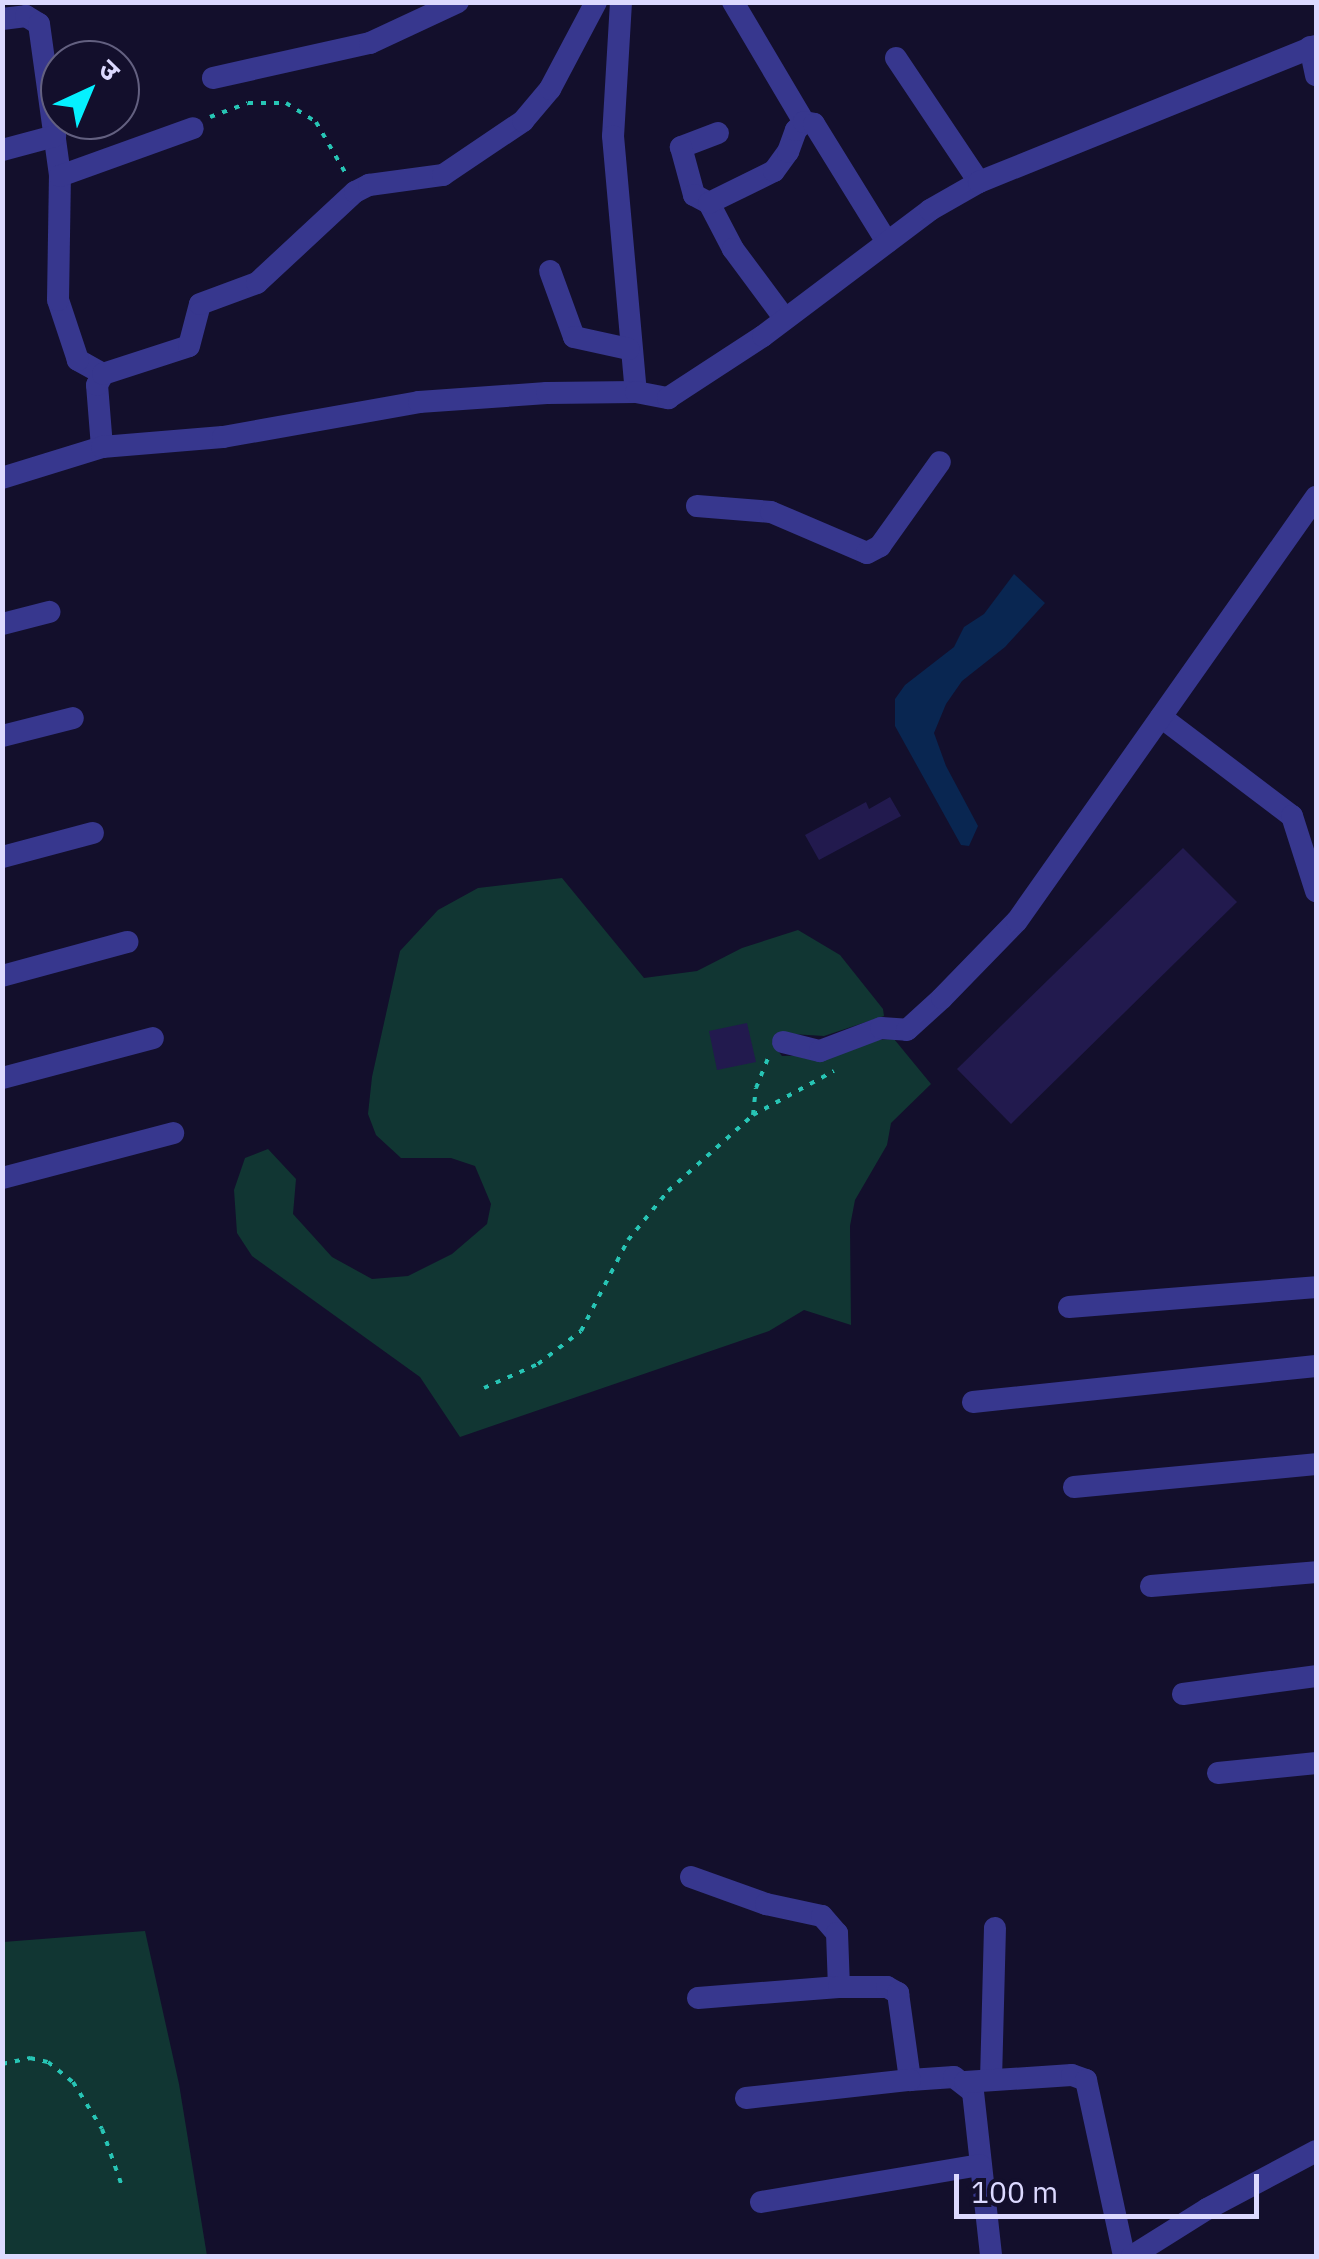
<!DOCTYPE html>
<html>
<head>
<meta charset="utf-8">
<style>
	body { margin:0 }
	#map { position:relative; width:1319px; height:2259px; overflow:hidden; background:#130f2c; font-family:"IBM Plex Sans","Noto Sans Devanagari",sans-serif }
	div>[style] { position:absolute }
	[style*='--x'] { left:calc(var(--x)*1px); top:calc(var(--y)*1px); width:calc(var(--w)*1px); rotate:calc(var(--a)*1deg) }
	.green>* { inset:0; background:#113633 }
	.water>* { inset:0; background:#092651 }
	.building>* { inset:0; background:#221a4e }
	.path>* { height:4px; margin-top:-2px; transform-origin:0; background:repeating-linear-gradient(90deg,#27c5b5 0 5px,transparent 0 13px) }
	.minor>* { height:22px; margin:-11px; padding:0 11px; transform-origin:11px; border-radius:11px; background:#37378e }
	span { translate:-50% -50%; white-space:nowrap; text-align:center; line-height:1.15; -webkit-text-stroke:8px #130f2c; paint-order:stroke }
	.frame { position:absolute; inset:0; border:5px solid #dcd9ff; pointer-events:none }
	.north { position:absolute; left:40px; top:40px; width:100px; height:100px; box-sizing:border-box; background:#130f2c; border:2px solid #636080; border-radius:50%; rotate:44deg; font-size:28px; font-weight:700; line-height:40px; text-align:center; color:#dcd9ff }
	.north::after { content:''; display:block; margin:auto; width:35px; height:45px; background:#05f1ff; clip-path:polygon(50% 0,100% 100%,50% 72%,0 100%) }
	.scale { position:absolute; left:954px; top:2174px; width:305px; height:45px; box-sizing:border-box; border:5px solid #dcd9ff; border-top:0; padding-left:12px; font-size:30px; line-height:35px; white-space:nowrap; color:#dcd9ff; -webkit-text-stroke:8px #130f2c; paint-order:stroke }
</style>
</head>
<body>
<div id="map">
	<div class="green">
		<div style="clip-path:polygon(562px 878px,644px 978px,697px 971px,742px 948px,798px 930px,840px 955px,883px 1009px,884px 1016px,824px 1036px,776px 1033px,772px 1043px,782px 1056px,831px 1055px,870px 1040px,894px 1039px,931px 1084px,891px 1123px,887px 1145px,855px 1200px,850px 1226px,851px 1325px,804px 1310px,769px 1331px,460px 1437px,420px 1377px,252px 1256px,237px 1233px,234px 1190px,245px 1158px,268px 1149px,296px 1179px,293px 1214px,332px 1257px,372px 1279px,408px 1276px,452px 1254px,487px 1224px,491px 1204px,475px 1166px,451px 1158px,401px 1158px,376px 1135px,368px 1114px,372px 1077px,400px 951px,438px 910px,478px 888px)"></div>
		<div style="clip-path:polygon(145px 1931px,179px 2084px,207px 2256px,3px 2256px,3px 1942px)"></div>
	</div>
	<div class="water">
		<div style="clip-path:polygon(1014px 574px,1045px 603px,1005px 647px,962px 681px,946px 704px,934px 733px,946px 766px,978px 826px,969px 846px,961px 845px,895px 726px,895px 699px,905px 685px,954px 647px,964px 627px,984px 614px)"></div>
	</div>
	<div class="building">
		<div style="clip-path:polygon(890px 797px,901px 816px,819px 860px,805px 835px,866px 802px,869px 809px)"></div>
		<div style="clip-path:polygon(1183px 848px,1237px 902px,1011px 1124px,957px 1069px)"></div>
		<div style="clip-path:polygon(747px 1023px,756px 1062px,717px 1070px,709px 1031px)"></div>
	</div>
	<div class="path">
		<div style="--x:210;--y:117;--w:40;--a:-20.2"></div>
		<div style="--x:248;--y:103;--w:38;--a:0"></div>
		<div style="--x:286;--y:103;--w:36;--a:32"></div>
		<div style="--x:316;--y:122;--w:60;--a:60"></div>
		<div style="--x:753;--y:1115;--w:27;--a:-84"></div>
		<div style="--x:756;--y:1088;--w:32;--a:-68"></div>
		<div style="--x:484;--y:1388;--w:59;--a:-24"></div>
		<div style="--x:538;--y:1364;--w:54;--a:-37.5"></div>
		<div style="--x:581;--y:1331;--w:102;--a:-62.7"></div>
		<div style="--x:628;--y:1240;--w:63;--a:-50.8"></div>
		<div style="--x:668;--y:1191;--w:114;--a:-41.8"></div>
		<div style="--x:753;--y:1115;--w:92;--a:-28.5"></div>
		<div style="--x:2;--y:2064;--w:29;--a:-12"></div>
		<div style="--x:30;--y:2058;--w:18;--a:13"></div>
		<div style="--x:48;--y:2062;--w:32;--a:39"></div>
		<div style="--x:73;--y:2082;--w:55;--a:58.3"></div>
		<div style="--x:102;--y:2129;--w:60;--a:70.7"></div>
	</div>
	<div class="minor">
		<div style="--x:621;--y:2;--w:134;--a:93.4"></div>
		<div style="--x:613;--y:136;--w:257;--a:84.9"></div>
		<div style="--x:733;--y:2;--w:139;--a:59.4"></div>
		<div style="--x:2;--y:19;--w:24;--a:-7"></div>
		<div style="--x:26;--y:16;--w:15;--a:32"></div>
		<div style="--x:39;--y:24;--w:153;--a:82.1"></div>
		<div style="--x:1310;--y:47;--w:29;--a:78"></div>
		<div style="--x:896;--y:58;--w:149;--a:56.2"></div>
		<div style="--x:213;--y:78;--w:161;--a:-12.6"></div>
		<div style="--x:370;--y:43;--w:97;--a:-25"></div>
		<div style="--x:718;--y:133;--w:40;--a:159"></div>
		<div style="--x:681;--y:147;--w:50;--a:74.8"></div>
		<div style="--x:694;--y:195;--w:17;--a:28"></div>
		<div style="--x:709;--y:203;--w:52;--a:62.4"></div>
		<div style="--x:733;--y:249;--w:87;--a:53.4"></div>
		<div style="--x:2;--y:150;--w:55;--a:-14.8"></div>
		<div style="--x:709;--y:203;--w:72;--a:-26.2"></div>
		<div style="--x:774;--y:171;--w:24;--a:-54"></div>
		<div style="--x:788;--y:152;--w:23;--a:-70"></div>
		<div style="--x:796;--y:130;--w:11;--a:-45"></div>
		<div style="--x:804;--y:122;--w:10;--a:11"></div>
		<div style="--x:814;--y:124;--w:139;--a:58.3"></div>
		<div style="--x:550;--y:271;--w:70;--a:70"></div>
		<div style="--x:574;--y:337;--w:56;--a:12.3"></div>
		<div style="--x:103;--y:374;--w:29;--a:-151"></div>
		<div style="--x:78;--y:360;--w:63;--a:-108.4"></div>
		<div style="--x:58;--y:300;--w:124;--a:-89.1"></div>
		<div style="--x:60;--y:176;--w:141;--a:-19.8"></div>
		<div style="--x:102;--y:447;--w:62;--a:-94.6"></div>
		<div style="--x:97;--y:385;--w:13;--a:-61"></div>
		<div style="--x:103;--y:374;--w:90;--a:-18"></div>
		<div style="--x:189;--y:346;--w:43;--a:-75.3"></div>
		<div style="--x:200;--y:304;--w:61;--a:-20.2"></div>
		<div style="--x:257;--y:283;--w:134;--a:-42.9"></div>
		<div style="--x:355;--y:192;--w:16;--a:-27"></div>
		<div style="--x:369;--y:185;--w:75;--a:-7.7"></div>
		<div style="--x:443;--y:175;--w:97;--a:-34"></div>
		<div style="--x:523;--y:121;--w:42;--a:-49.8"></div>
		<div style="--x:550;--y:89;--w:98;--a:-62.1"></div>
		<div style="--x:2;--y:478;--w:105;--a:-17.2"></div>
		<div style="--x:102;--y:447;--w:121;--a:-4.7"></div>
		<div style="--x:223;--y:437;--w:199;--a:-10.1"></div>
		<div style="--x:419;--y:402;--w:128;--a:-4"></div>
		<div style="--x:547;--y:393;--w:89;--a:-0.6"></div>
		<div style="--x:636;--y:392;--w:33;--a:11"></div>
		<div style="--x:668;--y:398;--w:113;--a:-33.1"></div>
		<div style="--x:763;--y:336;--w:209;--a:-37"></div>
		<div style="--x:930;--y:210;--w:56;--a:-29.7"></div>
		<div style="--x:979;--y:182;--w:363;--a:-22"></div>
		<div style="--x:697;--y:506;--w:74;--a:4.6"></div>
		<div style="--x:771;--y:512;--w:104;--a:23.1"></div>
		<div style="--x:867;--y:553;--w:15;--a:-28"></div>
		<div style="--x:880;--y:546;--w:103;--a:-54.5"></div>
		<div style="--x:2;--y:624;--w:49;--a:-14.3"></div>
		<div style="--x:1161;--y:717;--w:164;--a:37.1"></div>
		<div style="--x:1292;--y:816;--w:79;--a:72.3"></div>
		<div style="--x:2;--y:736;--w:73;--a:-14.2"></div>
		<div style="--x:2;--y:857;--w:94;--a:-14.8"></div>
		<div style="--x:2;--y:976;--w:130;--a:-15.2"></div>
		<div style="--x:783;--y:1042;--w:38;--a:14"></div>
		<div style="--x:820;--y:1051;--w:65;--a:-20.7"></div>
		<div style="--x:881;--y:1028;--w:26;--a:4"></div>
		<div style="--x:907;--y:1030;--w:47;--a:-42.4"></div>
		<div style="--x:942;--y:998;--w:107;--a:-45.8"></div>
		<div style="--x:1017;--y:921;--w:519;--a:-54.81"></div>
		<div style="--x:2;--y:1078;--w:156;--a:-14.8"></div>
		<div style="--x:2;--y:1178;--w:177;--a:-14.7"></div>
		<div style="--x:1069;--y:1307;--w:248;--a:-4.6"></div>
		<div style="--x:973;--y:1402;--w:345;--a:-6"></div>
		<div style="--x:1074;--y:1487;--w:243;--a:-5.4"></div>
		<div style="--x:1151;--y:1586;--w:166;--a:-4.8"></div>
		<div style="--x:1183;--y:1694;--w:134;--a:-7.7"></div>
		<div style="--x:1218;--y:1773;--w:99;--a:-5.8"></div>
		<div style="--x:691;--y:1877;--w:80;--a:19.8"></div>
		<div style="--x:766;--y:1904;--w:57;--a:12.1"></div>
		<div style="--x:822;--y:1916;--w:23;--a:49"></div>
		<div style="--x:837;--y:1933;--w:54;--a:87.9"></div>
		<div style="--x:698;--y:1998;--w:141;--a:-4.5"></div>
		<div style="--x:839;--y:1987;--w:48;--a:0"></div>
		<div style="--x:887;--y:1987;--w:13;--a:29"></div>
		<div style="--x:898;--y:1993;--w:88;--a:82.1"></div>
		<div style="--x:910;--y:2080;--w:44;--a:-3.9"></div>
		<div style="--x:954;--y:2077;--w:24;--a:38"></div>
		<div style="--x:973;--y:2092;--w:165;--a:83.7"></div>
		<div style="--x:991;--y:2080;--w:152;--a:-88.5"></div>
		<div style="--x:965;--y:2082;--w:107;--a:-3.7"></div>
		<div style="--x:1072;--y:2075;--w:15;--a:20"></div>
		<div style="--x:1086;--y:2080;--w:180;--a:77.8"></div>
		<div style="--x:746;--y:2098;--w:165;--a:-6.3"></div>
		<div style="--x:761;--y:2202;--w:222;--a:-9.6"></div>
		<div style="--x:1132;--y:2256;--w:89;--a:-32.1"></div>
		<div style="--x:1207;--y:2209;--w:123;--a:-28"></div>
	</div>
	<div class="frame"></div>
	<div class="north">उ</div>
	<div class="scale">100 m</div>
</div>
</body>
</html>
